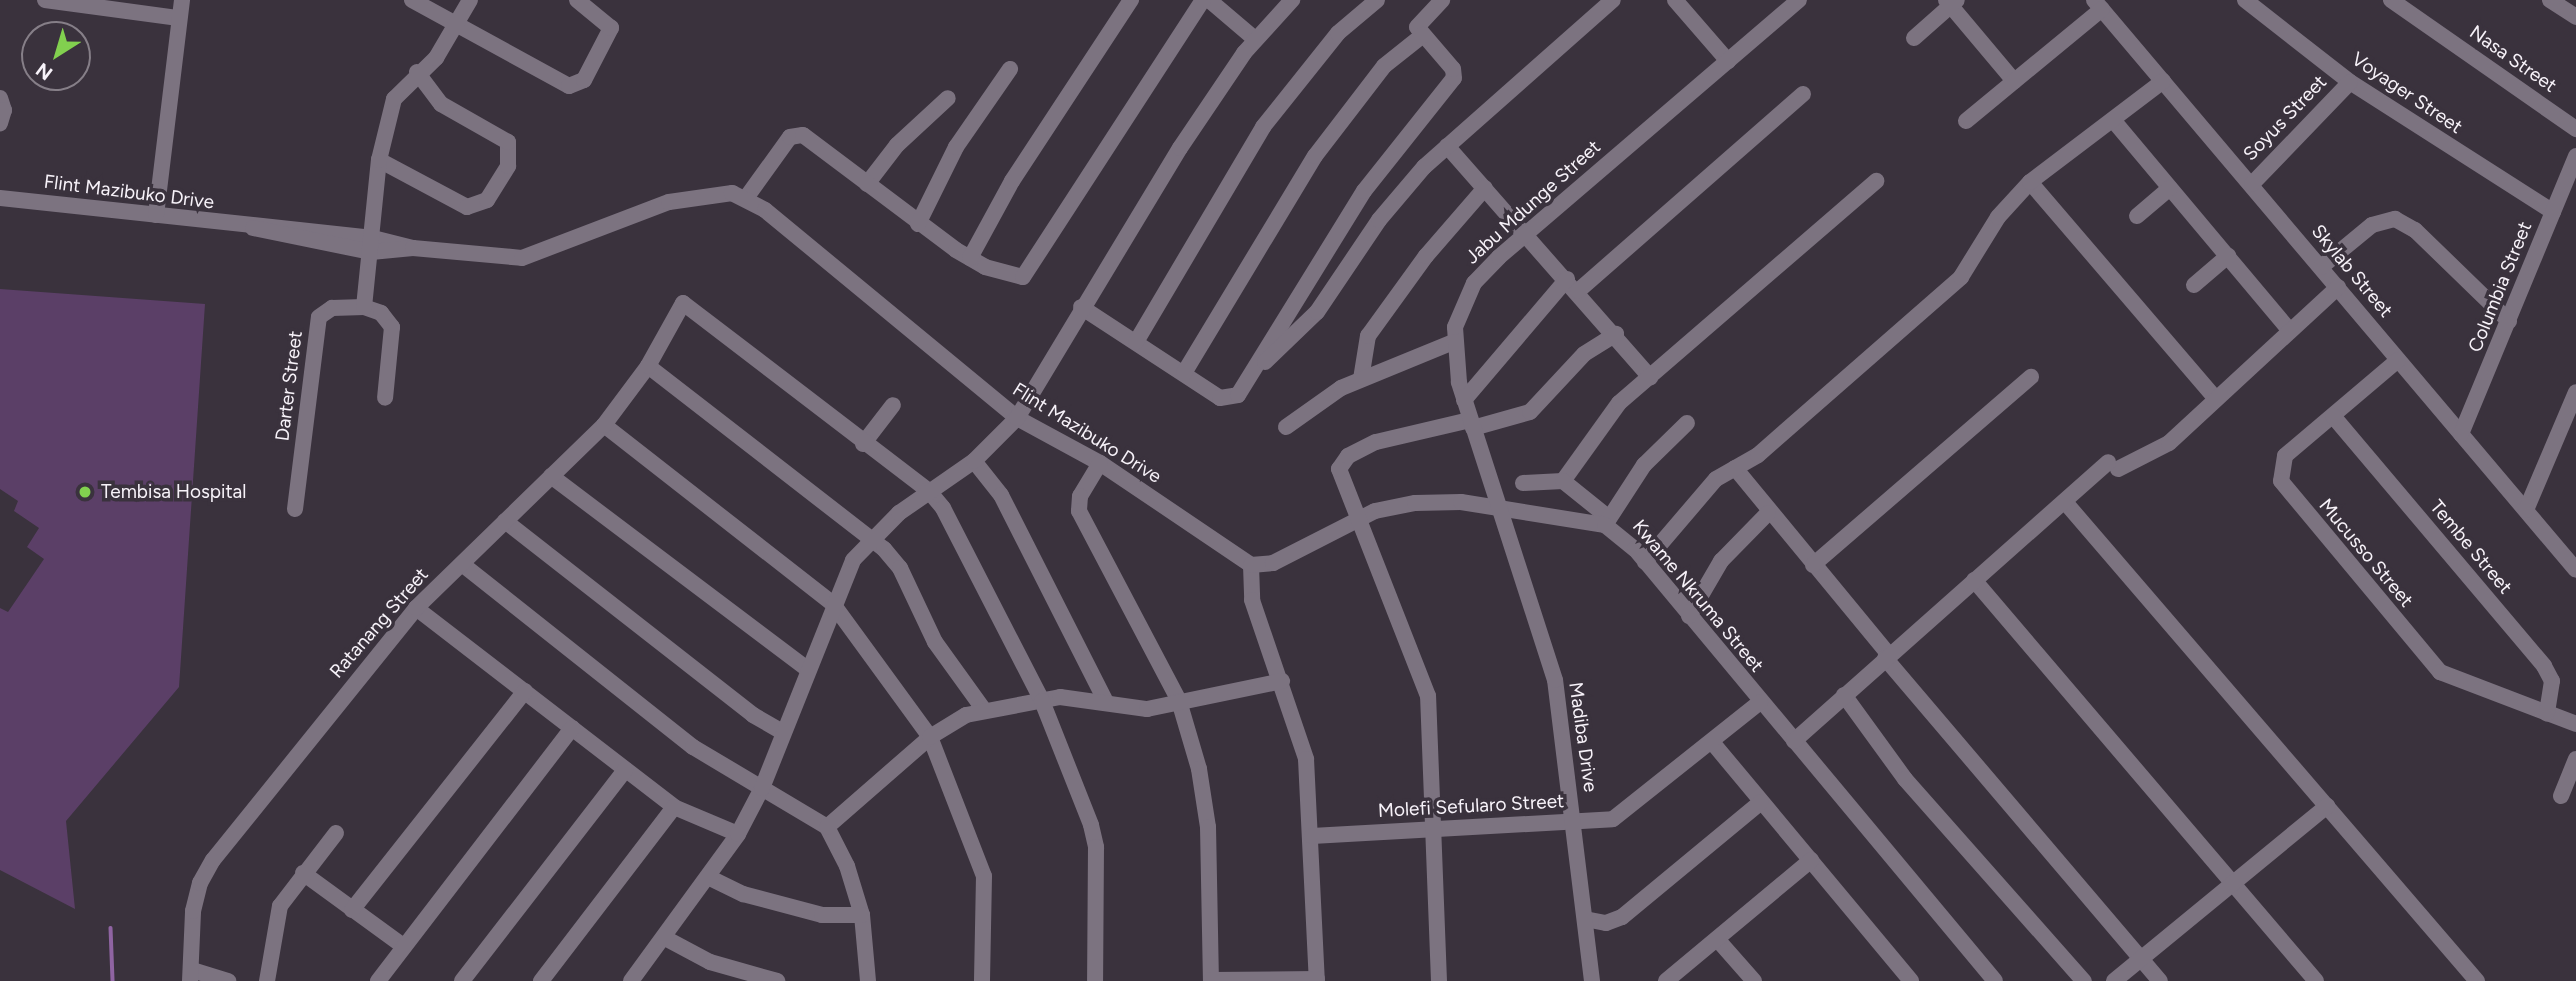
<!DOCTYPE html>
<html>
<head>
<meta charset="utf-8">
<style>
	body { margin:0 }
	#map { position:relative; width:2576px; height:981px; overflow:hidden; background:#3a323d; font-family:Figtree,sans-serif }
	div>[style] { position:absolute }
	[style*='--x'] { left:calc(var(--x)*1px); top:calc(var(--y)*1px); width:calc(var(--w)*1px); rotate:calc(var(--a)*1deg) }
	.green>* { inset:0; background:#5b3f67 }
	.stream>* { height:3.5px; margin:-1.75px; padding:0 1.75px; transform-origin:1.75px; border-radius:1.75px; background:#8f64a2 }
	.minor>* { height:16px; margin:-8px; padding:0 8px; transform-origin:8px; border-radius:8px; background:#7c7380 }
	.dots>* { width:19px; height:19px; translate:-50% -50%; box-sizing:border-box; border:4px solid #3a323d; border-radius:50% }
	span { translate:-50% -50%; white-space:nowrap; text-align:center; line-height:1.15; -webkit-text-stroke:7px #3a323d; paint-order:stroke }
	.street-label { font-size:19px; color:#f7f2f9 }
	.poi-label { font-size:19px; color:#f7f2f9 }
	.left { translate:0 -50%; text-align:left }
	.north { position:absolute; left:21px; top:21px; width:70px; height:70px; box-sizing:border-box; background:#3a323d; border:2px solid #867f88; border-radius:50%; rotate:217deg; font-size:19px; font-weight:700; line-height:28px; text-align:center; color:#f7f2f9 }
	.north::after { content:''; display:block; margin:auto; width:24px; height:32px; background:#82d04f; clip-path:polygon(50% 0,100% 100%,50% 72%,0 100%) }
</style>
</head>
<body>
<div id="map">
	<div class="green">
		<div style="clip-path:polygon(0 289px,205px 304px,179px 687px,66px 821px,75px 909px,0 870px,0 608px,8px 612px,44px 559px,27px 547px,39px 528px,14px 511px,18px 501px,0 489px)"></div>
	</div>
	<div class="stream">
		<div style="--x:111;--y:928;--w:53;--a:87.8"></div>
	</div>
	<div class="minor">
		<div style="--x:45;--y:0;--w:135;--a:7.7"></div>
		<div style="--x:412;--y:0;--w:179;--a:28.7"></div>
		<div style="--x:569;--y:86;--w:16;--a:-22"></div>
		<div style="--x:584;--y:80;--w:59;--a:-62.6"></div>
		<div style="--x:611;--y:28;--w:44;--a:-140.5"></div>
		<div style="--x:1209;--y:0;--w:60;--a:40.3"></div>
		<div style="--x:1675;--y:0;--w:81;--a:49"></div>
		<div style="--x:1946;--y:0;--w:106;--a:50"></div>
		<div style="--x:2094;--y:0;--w:746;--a:49.78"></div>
		<div style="--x:2245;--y:0;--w:133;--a:38"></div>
		<div style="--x:2350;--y:82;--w:241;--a:32.6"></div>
		<div style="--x:2391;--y:0;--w:226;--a:34.9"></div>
		<div style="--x:2550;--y:0;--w:31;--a:33"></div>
		<div style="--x:1914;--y:38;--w:57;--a:-41.5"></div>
		<div style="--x:0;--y:98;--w:13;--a:72"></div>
		<div style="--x:4;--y:110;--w:14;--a:107"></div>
		<div style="--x:2113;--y:120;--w:275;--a:50"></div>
		<div style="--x:1966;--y:121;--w:176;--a:-39.5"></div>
		<div style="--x:1447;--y:146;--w:308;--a:48.7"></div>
		<div style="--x:379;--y:160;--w:100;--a:28.1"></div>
		<div style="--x:467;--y:207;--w:21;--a:-19"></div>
		<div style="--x:487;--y:200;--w:40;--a:-58"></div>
		<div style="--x:508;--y:166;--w:24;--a:-90"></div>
		<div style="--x:508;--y:142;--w:77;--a:-150.4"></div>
		<div style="--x:441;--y:104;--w:40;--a:-127"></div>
		<div style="--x:2030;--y:182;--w:284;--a:49.4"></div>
		<div style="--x:867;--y:184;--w:49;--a:-52.4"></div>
		<div style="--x:897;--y:145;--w:69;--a:-42.7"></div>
		<div style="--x:2252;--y:184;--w:141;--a:-46.1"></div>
		<div style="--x:0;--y:198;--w:375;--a:6.1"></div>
		<div style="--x:373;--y:238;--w:41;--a:14"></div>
		<div style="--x:746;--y:198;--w:75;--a:-54.2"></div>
		<div style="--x:790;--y:137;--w:13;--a:-9"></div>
		<div style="--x:803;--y:135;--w:191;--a:36.9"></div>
		<div style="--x:956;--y:250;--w:34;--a:30"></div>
		<div style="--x:985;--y:267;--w:39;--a:15"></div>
		<div style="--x:1023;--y:277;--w:330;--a:-57"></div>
		<div style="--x:156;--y:215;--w:217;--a:-83.1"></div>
		<div style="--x:2137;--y:216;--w:43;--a:-40.3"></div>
		<div style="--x:918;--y:224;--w:86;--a:-63.7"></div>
		<div style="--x:956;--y:147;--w:95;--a:-55.3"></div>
		<div style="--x:253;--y:228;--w:120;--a:11.5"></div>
		<div style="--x:371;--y:252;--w:42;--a:-5.4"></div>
		<div style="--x:413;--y:248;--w:109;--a:5.2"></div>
		<div style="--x:522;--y:258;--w:157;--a:-20.9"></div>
		<div style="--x:669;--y:202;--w:64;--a:-8.1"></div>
		<div style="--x:732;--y:193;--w:37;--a:27"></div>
		<div style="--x:765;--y:210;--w:327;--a:39.5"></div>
		<div style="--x:1017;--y:418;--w:94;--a:28.5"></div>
		<div style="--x:1100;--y:463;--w:182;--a:34"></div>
		<div style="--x:1251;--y:565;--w:35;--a:88"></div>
		<div style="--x:1252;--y:600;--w:168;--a:71.2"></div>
		<div style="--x:1306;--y:759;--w:222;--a:87.2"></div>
		<div style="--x:970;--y:258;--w:88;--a:-61.4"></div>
		<div style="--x:1012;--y:181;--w:217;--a:-56.7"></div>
		<div style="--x:2321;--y:267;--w:66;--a:-39.5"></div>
		<div style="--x:2372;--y:225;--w:24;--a:-15"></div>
		<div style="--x:2395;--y:219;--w:23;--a:29"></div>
		<div style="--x:2415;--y:230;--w:131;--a:44.1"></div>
		<div style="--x:2194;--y:285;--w:45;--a:-40.5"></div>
		<div style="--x:1578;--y:291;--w:299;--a:-41.2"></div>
		<div style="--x:364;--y:307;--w:18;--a:19"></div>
		<div style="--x:381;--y:313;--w:18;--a:52"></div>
		<div style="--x:392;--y:327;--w:71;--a:95.6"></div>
		<div style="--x:1081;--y:307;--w:166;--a:33.2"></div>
		<div style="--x:1220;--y:398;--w:18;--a:-9"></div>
		<div style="--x:1238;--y:395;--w:240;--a:-58.3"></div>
		<div style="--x:1364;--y:191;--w:144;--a:-51.5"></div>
		<div style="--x:1454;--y:78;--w:9;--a:-96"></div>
		<div style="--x:1453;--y:69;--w:55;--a:-130.6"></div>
		<div style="--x:1417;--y:27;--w:37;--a:-47"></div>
		<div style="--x:1136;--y:342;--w:250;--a:-59.4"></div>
		<div style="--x:1263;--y:127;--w:120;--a:-51.4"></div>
		<div style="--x:1338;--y:33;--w:51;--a:-40.2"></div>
		<div style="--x:2398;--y:360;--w:148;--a:139.7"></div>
		<div style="--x:2285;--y:456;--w:25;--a:99"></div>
		<div style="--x:2281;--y:481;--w:249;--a:50.2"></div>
		<div style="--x:2440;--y:672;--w:146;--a:20.9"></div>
		<div style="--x:1265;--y:362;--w:72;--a:-43.9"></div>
		<div style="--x:1317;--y:312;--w:111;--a:-56"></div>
		<div style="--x:1379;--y:220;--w:70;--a:-49.7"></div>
		<div style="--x:1424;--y:167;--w:252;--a:-41.5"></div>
		<div style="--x:648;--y:366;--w:299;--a:37.8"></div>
		<div style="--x:884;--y:549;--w:25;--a:50"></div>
		<div style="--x:900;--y:568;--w:82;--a:64.7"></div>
		<div style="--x:935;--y:642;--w:84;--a:54.2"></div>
		<div style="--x:1184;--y:373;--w:253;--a:-58.9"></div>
		<div style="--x:1315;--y:156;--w:113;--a:-52.5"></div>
		<div style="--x:1384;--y:66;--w:50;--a:-38.5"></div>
		<div style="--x:1361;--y:379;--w:44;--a:-80.8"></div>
		<div style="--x:1368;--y:336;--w:99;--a:-54.1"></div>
		<div style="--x:1426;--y:256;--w:90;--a:-49.1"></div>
		<div style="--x:1464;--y:400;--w:159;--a:-49.6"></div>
		<div style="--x:2333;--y:416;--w:327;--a:49.8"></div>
		<div style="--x:2544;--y:666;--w:17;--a:62"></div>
		<div style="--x:2552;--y:681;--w:33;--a:99"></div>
		<div style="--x:604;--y:425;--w:291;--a:38"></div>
		<div style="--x:833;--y:604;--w:165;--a:53.9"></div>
		<div style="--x:930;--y:737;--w:149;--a:68.8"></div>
		<div style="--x:984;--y:876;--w:105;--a:91.1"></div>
		<div style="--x:1286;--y:427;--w:67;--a:-35.3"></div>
		<div style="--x:1341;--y:388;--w:121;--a:-22.3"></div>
		<div style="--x:1473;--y:428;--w:59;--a:-15.7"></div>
		<div style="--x:1530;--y:412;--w:79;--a:-47"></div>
		<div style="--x:1584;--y:354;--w:38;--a:-32"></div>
		<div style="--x:2461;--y:434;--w:301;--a:-67.5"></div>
		<div style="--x:863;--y:444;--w:49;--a:-52.4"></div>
		<div style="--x:974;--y:461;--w:43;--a:51.5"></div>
		<div style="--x:1001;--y:495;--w:232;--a:63.1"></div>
		<div style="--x:1100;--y:463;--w:39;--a:121"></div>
		<div style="--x:1080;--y:496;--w:15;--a:94"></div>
		<div style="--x:1079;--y:511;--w:215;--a:62.2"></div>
		<div style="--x:1179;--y:701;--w:71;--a:73.6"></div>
		<div style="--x:1199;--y:769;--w:59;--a:81.2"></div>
		<div style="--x:1208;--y:827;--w:154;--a:88.9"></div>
		<div style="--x:1735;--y:468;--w:242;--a:50.5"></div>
		<div style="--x:2118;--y:469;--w:57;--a:-27"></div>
		<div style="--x:2169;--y:443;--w:230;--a:-42.7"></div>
		<div style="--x:551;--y:476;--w:321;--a:37"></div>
		<div style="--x:1563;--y:481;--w:96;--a:-54.3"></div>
		<div style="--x:1619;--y:403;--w:340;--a:-40.8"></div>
		<div style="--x:1523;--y:483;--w:40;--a:-2.9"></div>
		<div style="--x:1563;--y:481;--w:59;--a:38.8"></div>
		<div style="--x:2065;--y:502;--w:632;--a:49.3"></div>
		<div style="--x:295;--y:509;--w:193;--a:-82.9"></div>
		<div style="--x:319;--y:317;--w:16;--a:-35"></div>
		<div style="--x:332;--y:308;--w:32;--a:-2"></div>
		<div style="--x:364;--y:307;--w:148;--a:-84.2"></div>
		<div style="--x:379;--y:160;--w:63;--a:-76.2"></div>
		<div style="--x:394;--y:99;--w:59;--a:-44.3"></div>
		<div style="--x:436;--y:58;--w:67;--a:-59.6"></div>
		<div style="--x:2526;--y:510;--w:128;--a:-67"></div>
		<div style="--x:505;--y:521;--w:315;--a:38"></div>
		<div style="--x:753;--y:715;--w:34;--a:30"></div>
		<div style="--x:1605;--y:525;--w:72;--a:-57"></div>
		<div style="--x:1644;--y:465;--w:60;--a:-44.3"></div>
		<div style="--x:1645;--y:562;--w:109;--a:-49.5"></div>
		<div style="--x:1716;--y:479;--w:48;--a:-29.7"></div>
		<div style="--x:1758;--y:455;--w:270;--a:-41.2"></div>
		<div style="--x:1961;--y:277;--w:70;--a:-58.3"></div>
		<div style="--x:1998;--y:217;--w:47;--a:-47.6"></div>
		<div style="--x:2030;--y:182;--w:167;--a:-37.2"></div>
		<div style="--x:462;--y:564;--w:295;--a:38.4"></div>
		<div style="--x:693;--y:747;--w:156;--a:30.8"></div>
		<div style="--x:827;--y:827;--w:44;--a:62.9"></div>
		<div style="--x:847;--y:866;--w:51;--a:73"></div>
		<div style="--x:862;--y:915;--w:66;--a:84.8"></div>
		<div style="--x:1251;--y:565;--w:22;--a:-5"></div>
		<div style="--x:1273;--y:563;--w:114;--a:-27"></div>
		<div style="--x:1375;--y:511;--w:41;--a:-11.3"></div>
		<div style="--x:1415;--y:503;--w:46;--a:-1.2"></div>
		<div style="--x:1461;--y:502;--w:146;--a:9.1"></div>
		<div style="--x:1605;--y:525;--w:38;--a:39"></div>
		<div style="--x:1635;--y:549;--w:562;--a:50.19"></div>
		<div style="--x:1813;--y:565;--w:288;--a:-40.8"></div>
		<div style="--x:1974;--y:580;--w:527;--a:49.54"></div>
		<div style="--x:416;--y:608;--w:326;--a:37.6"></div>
		<div style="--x:674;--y:807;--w:69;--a:22.9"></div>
		<div style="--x:1689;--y:616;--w:64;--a:-59.8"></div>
		<div style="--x:1721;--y:561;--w:67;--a:-45.6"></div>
		<div style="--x:1885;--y:658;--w:424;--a:49.6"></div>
		<div style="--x:1844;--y:695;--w:104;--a:54"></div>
		<div style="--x:1905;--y:779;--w:270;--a:48.5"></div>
		<div style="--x:1794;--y:741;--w:420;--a:-41.6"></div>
		<div style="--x:1712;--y:742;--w:311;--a:50.2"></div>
		<div style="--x:2561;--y:796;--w:40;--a:-68"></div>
		<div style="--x:827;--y:827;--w:137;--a:-41.1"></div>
		<div style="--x:930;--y:737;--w:42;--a:-31.4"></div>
		<div style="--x:966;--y:715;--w:96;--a:-10.8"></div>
		<div style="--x:1060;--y:697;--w:88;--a:7.9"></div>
		<div style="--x:1147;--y:709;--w:138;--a:-11.7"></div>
		<div style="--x:1312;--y:836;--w:301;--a:-3.2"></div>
		<div style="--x:1613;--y:819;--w:188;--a:-38.5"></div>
		<div style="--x:303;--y:873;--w:124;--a:36.1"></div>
		<div style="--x:710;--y:878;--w:37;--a:26"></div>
		<div style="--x:743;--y:894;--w:82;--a:14.9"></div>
		<div style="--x:822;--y:915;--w:40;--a:0"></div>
		<div style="--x:352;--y:910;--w:279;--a:-51.7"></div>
		<div style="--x:1585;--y:919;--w:21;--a:11"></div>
		<div style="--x:1606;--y:923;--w:17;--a:-21"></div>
		<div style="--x:1622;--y:917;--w:180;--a:-39.6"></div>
		<div style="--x:665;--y:938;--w:51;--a:28.1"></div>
		<div style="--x:710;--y:962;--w:70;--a:15.8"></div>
		<div style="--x:1717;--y:939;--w:56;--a:48.6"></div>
		<div style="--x:192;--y:970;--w:38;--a:17"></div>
		<div style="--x:1211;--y:980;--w:106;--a:-0.5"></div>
		<div style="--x:190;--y:981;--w:70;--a:-87.5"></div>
		<div style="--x:193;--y:911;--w:29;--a:-76"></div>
		<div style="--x:200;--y:883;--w:26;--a:-61"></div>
		<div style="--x:213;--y:860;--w:324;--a:-51.1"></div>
		<div style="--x:416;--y:608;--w:262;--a:-44.2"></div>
		<div style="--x:604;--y:425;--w:74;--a:-53.3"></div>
		<div style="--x:648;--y:366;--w:72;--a:-60.9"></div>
		<div style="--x:683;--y:303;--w:308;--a:37.4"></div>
		<div style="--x:928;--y:490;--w:23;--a:50"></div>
		<div style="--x:943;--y:508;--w:217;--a:62.8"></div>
		<div style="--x:1042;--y:701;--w:133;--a:68.4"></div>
		<div style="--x:1091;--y:825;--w:23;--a:77"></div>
		<div style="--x:1096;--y:847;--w:134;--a:90.4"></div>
		<div style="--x:267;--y:981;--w:76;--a:-80.2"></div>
		<div style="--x:280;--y:906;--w:92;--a:-52.5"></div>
		<div style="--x:378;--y:981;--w:319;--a:-52.5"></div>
		<div style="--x:462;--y:981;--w:267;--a:-52.3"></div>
		<div style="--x:541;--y:981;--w:219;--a:-52.6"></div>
		<div style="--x:631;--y:981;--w:182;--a:-53.9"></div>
		<div style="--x:738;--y:834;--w:52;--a:-62.4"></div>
		<div style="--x:762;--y:788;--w:245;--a:-68.2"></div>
		<div style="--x:853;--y:560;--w:66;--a:-45.6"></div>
		<div style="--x:899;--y:513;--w:91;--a:-34.7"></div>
		<div style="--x:974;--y:461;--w:61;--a:-45"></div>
		<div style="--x:1017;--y:418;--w:315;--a:-58.9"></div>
		<div style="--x:1180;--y:148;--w:115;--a:-56"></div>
		<div style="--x:1244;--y:53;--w:72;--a:-47.8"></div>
		<div style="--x:1439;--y:981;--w:285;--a:-92.2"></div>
		<div style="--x:1428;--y:696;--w:244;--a:-111.4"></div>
		<div style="--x:1339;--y:469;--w:16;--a:-55"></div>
		<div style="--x:1348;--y:456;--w:31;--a:-27"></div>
		<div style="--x:1376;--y:442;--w:97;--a:-13.2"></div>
		<div style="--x:1592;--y:981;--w:303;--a:-97"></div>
		<div style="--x:1555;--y:680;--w:313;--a:-107.9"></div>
		<div style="--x:1459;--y:382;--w:55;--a:-94.2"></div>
		<div style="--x:1455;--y:327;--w:48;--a:-66.6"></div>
		<div style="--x:1474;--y:283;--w:36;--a:-46"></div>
		<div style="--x:1499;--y:257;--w:395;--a:-40.6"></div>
		<div style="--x:1666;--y:981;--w:189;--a:-39.8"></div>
		<div style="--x:2114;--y:981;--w:276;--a:-39.4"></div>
	</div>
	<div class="dots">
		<div style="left:85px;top:492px;background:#82d04f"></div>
	</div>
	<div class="street-label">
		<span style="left:2513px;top:59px;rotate:35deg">Nasa Street</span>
		<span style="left:2407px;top:93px;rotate:34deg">Voyager Street</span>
		<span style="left:2285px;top:118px;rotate:-46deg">Soyus Street</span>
		<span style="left:129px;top:192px;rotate:7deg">Flint Mazibuko Drive</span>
		<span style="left:1533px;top:202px;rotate:-42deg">Jabu Mdunge Street</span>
		<span style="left:2352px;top:271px;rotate:50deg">Skylab Street</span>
		<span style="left:2500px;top:287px;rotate:-68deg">Columbia Street</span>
		<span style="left:289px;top:386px;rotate:-83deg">Darter Street</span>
		<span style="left:1087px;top:433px;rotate:32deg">Flint Mazibuko Drive</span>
		<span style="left:2471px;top:547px;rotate:50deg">Tembe Street</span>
		<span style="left:2366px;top:553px;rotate:50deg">Mucusso Street</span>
		<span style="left:1698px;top:596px;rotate:50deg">Kwame Nkruma Street</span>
		<span style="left:379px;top:623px;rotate:-49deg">Ratanang Street</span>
		<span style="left:1583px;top:737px;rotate:82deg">Madiba Drive</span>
		<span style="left:1471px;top:806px;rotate:-3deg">Molefi Sefularo Street</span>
	</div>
	<div class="poi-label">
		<span class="left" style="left:101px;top:492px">Tembisa Hospital</span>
	</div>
	<div class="north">N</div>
</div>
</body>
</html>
